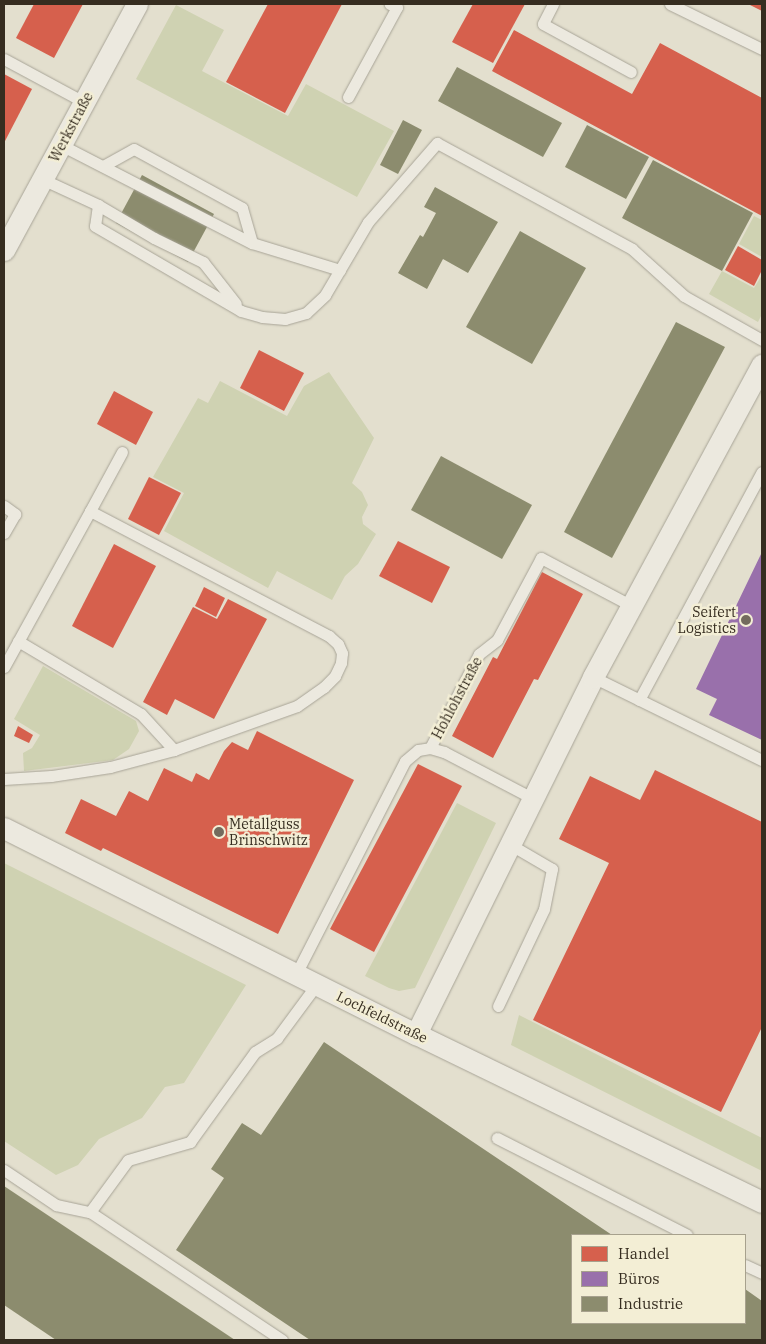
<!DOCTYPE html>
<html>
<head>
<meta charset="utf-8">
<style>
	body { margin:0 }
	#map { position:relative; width:766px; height:1344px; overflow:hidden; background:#e3dfce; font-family:"IBM Plex Serif",serif }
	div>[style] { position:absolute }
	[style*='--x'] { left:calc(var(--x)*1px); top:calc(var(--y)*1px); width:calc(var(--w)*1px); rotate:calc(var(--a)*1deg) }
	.green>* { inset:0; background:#cfd2b2 }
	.shops>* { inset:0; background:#d6604d }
	.offices>* { inset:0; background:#9970ab }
	.industry>* { inset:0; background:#8c8c6e }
	.roads { filter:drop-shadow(0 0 1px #a8a497) drop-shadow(0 0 1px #a8a497) }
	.service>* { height:11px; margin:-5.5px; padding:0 5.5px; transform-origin:5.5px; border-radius:5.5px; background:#ece9df }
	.minor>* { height:21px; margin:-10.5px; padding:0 10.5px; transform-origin:10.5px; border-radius:10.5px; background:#ece9df }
	.dots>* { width:14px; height:14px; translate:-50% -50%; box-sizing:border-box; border:2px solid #f3eed5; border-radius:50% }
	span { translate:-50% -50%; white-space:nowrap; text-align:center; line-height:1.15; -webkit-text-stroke:5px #f3eed5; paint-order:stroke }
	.street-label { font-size:14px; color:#362d20 }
	.poi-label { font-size:14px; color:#362d20 }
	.right { translate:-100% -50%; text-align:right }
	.left { translate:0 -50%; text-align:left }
	.frame { position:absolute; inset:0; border:5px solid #362d20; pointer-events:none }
	.legend { position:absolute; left:571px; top:1234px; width:175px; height:90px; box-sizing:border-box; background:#f3eed5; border:1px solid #a7a18d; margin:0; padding:6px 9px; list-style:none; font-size:15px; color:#362d20 }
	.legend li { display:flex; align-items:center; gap:10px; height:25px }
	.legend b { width:25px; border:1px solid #a7a18d }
</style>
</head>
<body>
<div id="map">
	<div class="green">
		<div style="clip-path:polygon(176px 5px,224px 30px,202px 71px,288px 116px,306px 84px,394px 131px,357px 197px,136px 79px)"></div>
		<div style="clip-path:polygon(754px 216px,762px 220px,762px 257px,739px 244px)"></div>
		<div style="clip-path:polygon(722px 271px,754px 288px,762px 275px,762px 314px,758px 322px,709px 294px)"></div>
		<div style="clip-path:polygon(329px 372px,374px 438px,352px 483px,362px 492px,368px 505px,362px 517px,363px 524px,376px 534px,358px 564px,345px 576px,332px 600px,277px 571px,268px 588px,164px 531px,184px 493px,153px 477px,198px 398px,208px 403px,220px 381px,287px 416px,304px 386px)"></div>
		<div style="clip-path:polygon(43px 666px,136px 721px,139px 731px,129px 749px,113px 760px,24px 771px,23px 753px,32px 748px,40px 735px,14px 719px)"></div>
		<div style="clip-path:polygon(457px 803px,496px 823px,415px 988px,399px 991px,389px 988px,365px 976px)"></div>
		<div style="clip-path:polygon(4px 863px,246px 985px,184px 1083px,165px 1087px,142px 1118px,99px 1139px,78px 1165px,56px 1175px,4px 1141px)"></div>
		<div style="clip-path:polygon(519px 1015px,762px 1138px,762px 1171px,511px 1045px)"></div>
	</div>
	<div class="shops">
		<div style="clip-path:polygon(34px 4px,83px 4px,54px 58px,16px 38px)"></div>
		<div style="clip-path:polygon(268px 4px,342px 4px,285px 113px,226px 82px)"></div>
		<div style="clip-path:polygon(473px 4px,525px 4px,493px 63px,452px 42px)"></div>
		<div style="clip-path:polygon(748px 4px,762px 4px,762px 11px)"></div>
		<div style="clip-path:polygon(514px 30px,632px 94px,660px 43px,762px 98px,762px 216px,492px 71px)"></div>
		<div style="clip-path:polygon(4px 74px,32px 89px,4px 143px)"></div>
		<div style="clip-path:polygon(738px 246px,762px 260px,762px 270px,754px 286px,725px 270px)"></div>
		<div style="clip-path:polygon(259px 350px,304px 373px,284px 411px,240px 388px)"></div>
		<div style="clip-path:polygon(114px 391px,153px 412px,136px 445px,97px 424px)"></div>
		<div style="clip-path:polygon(149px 477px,181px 493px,159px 535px,128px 519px)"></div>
		<div style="clip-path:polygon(398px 541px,450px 567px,432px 603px,379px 576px)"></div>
		<div style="clip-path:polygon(114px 544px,156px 566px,113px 648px,72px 626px)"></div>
		<div style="clip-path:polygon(542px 572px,583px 594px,538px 680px,534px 679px,493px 758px,452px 736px,493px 657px,497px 659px)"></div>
		<div style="clip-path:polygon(204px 587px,225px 598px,216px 617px,195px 606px)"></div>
		<div style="clip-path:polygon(228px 599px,267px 619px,214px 719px,175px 699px,167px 715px,143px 702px,193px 607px,217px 619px)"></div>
		<div style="clip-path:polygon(18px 726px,33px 735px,29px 743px,14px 736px)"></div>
		<div style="clip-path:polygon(257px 731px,354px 780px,278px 934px,103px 848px,101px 851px,65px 833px,81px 799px,116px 816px,129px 791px,148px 801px,164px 768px,192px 782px,196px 773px,209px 780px,224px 751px,232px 742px,248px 750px)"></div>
		<div style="clip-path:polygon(418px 764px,462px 786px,374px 952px,330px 929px)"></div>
		<div style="clip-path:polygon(655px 770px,762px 822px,762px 1027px,721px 1112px,533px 1020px,609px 863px,559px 839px,590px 776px,640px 800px)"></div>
	</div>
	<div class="offices">
		<div style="clip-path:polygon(762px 552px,762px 740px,709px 715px,717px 699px,696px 689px)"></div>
	</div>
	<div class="industry">
		<div style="clip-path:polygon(457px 67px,562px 123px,543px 157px,438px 101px)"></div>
		<div style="clip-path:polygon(403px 120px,422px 130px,398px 174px,380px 165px)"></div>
		<div style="clip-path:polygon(587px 125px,649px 157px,626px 199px,565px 167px)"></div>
		<div style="clip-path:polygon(653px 160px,753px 213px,722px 271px,622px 218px)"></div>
		<div style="clip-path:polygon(142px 175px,214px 214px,188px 262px,116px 223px)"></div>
		<div style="clip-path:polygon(435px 187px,498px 222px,468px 273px,443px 259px,427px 289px,398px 273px,420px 235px,423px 237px,436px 213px,424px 207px)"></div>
		<div style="clip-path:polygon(520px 231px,586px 268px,532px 364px,466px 327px)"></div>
		<div style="clip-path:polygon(676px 322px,725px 347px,612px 558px,564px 532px)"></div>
		<div style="clip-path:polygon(441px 456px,532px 505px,502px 559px,411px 510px)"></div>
		<div style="clip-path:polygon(324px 1042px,612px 1235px,572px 1235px,572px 1323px,745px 1323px,745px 1289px,762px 1301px,762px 1340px,310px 1340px,176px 1250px,224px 1178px,211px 1169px,242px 1123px,261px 1135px)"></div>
		<div style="clip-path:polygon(4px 1186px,235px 1340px,56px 1340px,4px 1305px)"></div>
	</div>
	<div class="roads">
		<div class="service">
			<div style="--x:553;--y:4;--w:22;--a:117"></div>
			<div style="--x:543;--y:24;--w:100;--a:28.6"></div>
			<div style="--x:670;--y:4;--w:102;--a:26.1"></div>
			<div style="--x:4;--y:59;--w:91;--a:28.3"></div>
			<div style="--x:348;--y:97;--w:102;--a:-61.4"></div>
			<div style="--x:397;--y:7;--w:8;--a:-157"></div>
			<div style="--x:61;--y:145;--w:215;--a:27.2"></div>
			<div style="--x:252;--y:243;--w:92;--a:17.1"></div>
			<div style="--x:103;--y:166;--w:35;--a:-29"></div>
			<div style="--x:134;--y:149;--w:123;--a:28.6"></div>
			<div style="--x:242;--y:208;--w:36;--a:74"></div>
			<div style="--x:42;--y:179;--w:62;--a:24.9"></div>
			<div style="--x:98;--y:205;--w:21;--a:98"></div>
			<div style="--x:95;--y:226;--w:169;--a:30.2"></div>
			<div style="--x:241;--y:311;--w:22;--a:16"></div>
			<div style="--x:262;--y:317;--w:23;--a:5"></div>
			<div style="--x:285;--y:319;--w:22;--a:-16"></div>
			<div style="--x:306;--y:313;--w:26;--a:-43"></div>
			<div style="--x:325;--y:295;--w:85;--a:-59.5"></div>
			<div style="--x:368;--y:222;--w:105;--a:-48.9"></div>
			<div style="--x:437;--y:143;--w:222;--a:28.5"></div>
			<div style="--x:632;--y:249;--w:70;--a:42.1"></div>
			<div style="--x:684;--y:296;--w:90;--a:29.4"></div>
			<div style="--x:98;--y:205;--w:65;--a:30.5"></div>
			<div style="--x:154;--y:238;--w:55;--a:26.1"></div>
			<div style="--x:203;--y:262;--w:53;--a:51.8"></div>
			<div style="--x:4;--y:506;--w:14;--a:36"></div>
			<div style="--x:15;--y:514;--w:22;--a:120"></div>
			<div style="--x:90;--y:511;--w:67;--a:-61.5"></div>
			<div style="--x:18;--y:641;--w:143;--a:30.7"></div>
			<div style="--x:141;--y:714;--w:49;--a:47.5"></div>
			<div style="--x:4;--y:667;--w:178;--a:-61.1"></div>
			<div style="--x:90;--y:511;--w:270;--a:27.6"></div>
			<div style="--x:329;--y:636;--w:12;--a:42"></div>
			<div style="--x:338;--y:644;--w:10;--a:66"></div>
			<div style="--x:342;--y:653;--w:10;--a:96"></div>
			<div style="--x:341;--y:663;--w:14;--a:115"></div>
			<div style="--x:335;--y:676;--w:16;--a:135"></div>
			<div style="--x:324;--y:687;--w:33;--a:145"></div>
			<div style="--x:297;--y:706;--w:131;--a:160.3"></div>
			<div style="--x:174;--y:750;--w:66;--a:165.1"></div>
			<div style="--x:110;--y:767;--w:60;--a:171.3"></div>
			<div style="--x:51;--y:776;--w:47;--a:176.3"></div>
			<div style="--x:593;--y:677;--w:188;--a:26.2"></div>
			<div style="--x:639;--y:700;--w:259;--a:-61.7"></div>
			<div style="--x:430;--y:748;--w:106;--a:-62.5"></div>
			<div style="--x:479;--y:654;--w:23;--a:-38"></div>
			<div style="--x:497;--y:640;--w:93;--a:-61.8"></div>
			<div style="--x:541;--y:558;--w:103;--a:27.8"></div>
			<div style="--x:296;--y:974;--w:239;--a:-62.9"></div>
			<div style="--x:405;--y:761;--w:17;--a:-40"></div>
			<div style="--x:418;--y:750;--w:12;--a:-9"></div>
			<div style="--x:430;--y:748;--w:15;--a:16"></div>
			<div style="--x:444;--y:752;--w:99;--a:27.6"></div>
			<div style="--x:498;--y:1006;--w:107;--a:-64.6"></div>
			<div style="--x:544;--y:909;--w:41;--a:-78.7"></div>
			<div style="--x:552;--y:869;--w:50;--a:-149.8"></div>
			<div style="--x:497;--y:1138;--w:213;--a:27"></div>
			<div style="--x:4;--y:1170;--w:63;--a:33.9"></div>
			<div style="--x:56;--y:1205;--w:35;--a:12"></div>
			<div style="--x:90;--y:1212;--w:231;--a:33.7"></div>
			<div style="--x:90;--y:1212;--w:64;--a:-53.8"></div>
			<div style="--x:128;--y:1160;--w:65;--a:-16.2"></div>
			<div style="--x:190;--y:1142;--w:111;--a:-54.2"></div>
			<div style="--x:255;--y:1052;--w:26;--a:-32"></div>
			<div style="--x:277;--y:1038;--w:67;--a:-53.5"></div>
			<div style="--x:745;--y:1265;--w:19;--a:25"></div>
		</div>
		<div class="minor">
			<div style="--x:4;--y:250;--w:280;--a:-61.6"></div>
			<div style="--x:4;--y:828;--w:461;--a:26.6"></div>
			<div style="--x:416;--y:1034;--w:385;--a:25.9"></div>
			<div style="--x:416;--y:1034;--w:398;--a:-63.6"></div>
			<div style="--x:593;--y:677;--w:355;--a:-61.6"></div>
		</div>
	</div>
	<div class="dots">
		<div style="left:746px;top:620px;background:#736b5d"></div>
		<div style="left:219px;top:832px;background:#736b5d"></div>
	</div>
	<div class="street-label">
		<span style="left:71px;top:127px;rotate:-62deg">Werkstraße</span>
		<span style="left:457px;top:698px;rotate:-62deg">Hohlohstraße</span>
		<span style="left:382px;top:1017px;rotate:26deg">Lochfeldstraße</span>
	</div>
	<div class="poi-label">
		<span class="right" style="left:736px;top:620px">Seifert<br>Logistics</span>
		<span class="left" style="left:229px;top:832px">Metallguss<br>Brinschwitz</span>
	</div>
	<div class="frame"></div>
	<ul class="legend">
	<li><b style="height:14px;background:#d6604d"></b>Handel</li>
	<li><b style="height:14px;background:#9970ab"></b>Büros</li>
	<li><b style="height:14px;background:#8c8c6e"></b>Industrie</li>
	</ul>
</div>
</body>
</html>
